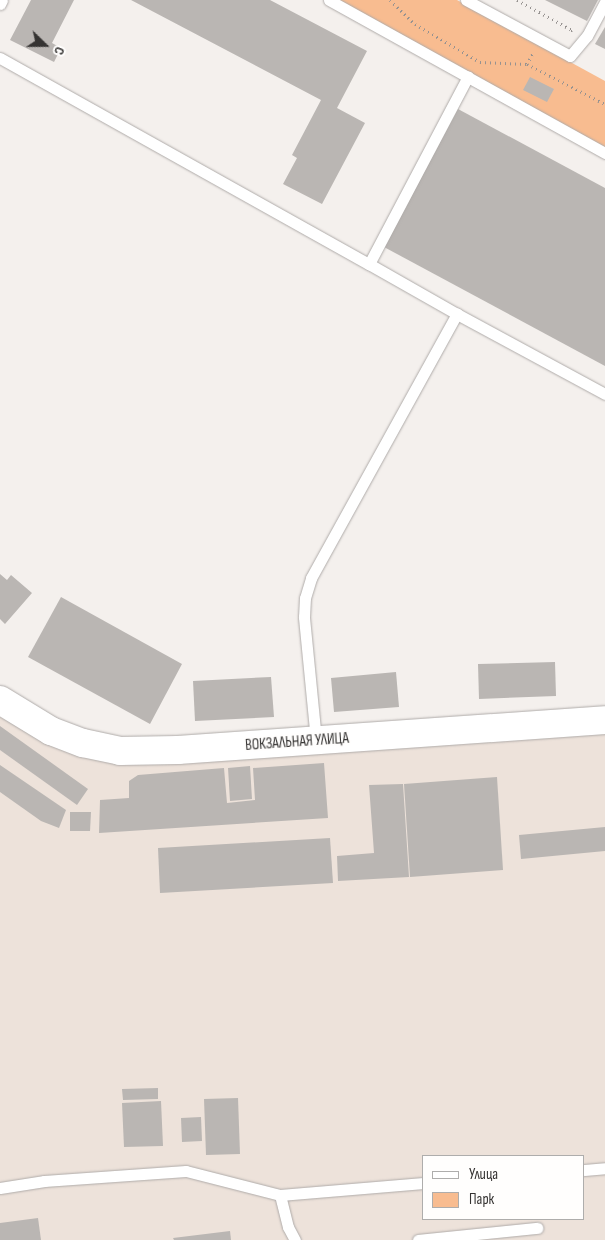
<!DOCTYPE html>
<html>
<head>
<meta charset="utf-8">
<style>
	body { margin:0 }
	#map { position:relative; width:605px; height:1240px; overflow:hidden; background:#f4f0ed; font-family:"Sofia Sans Condensed",sans-serif }
	div>[style] { position:absolute }
	[style*='--x'] { left:calc(var(--x)*1px); top:calc(var(--y)*1px); width:calc(var(--w)*1px); rotate:calc(var(--a)*1deg) }
	.built>* { inset:0; background:#ede2da }
	.green>* { inset:0; background:#f8bc90 }
	.building>* { inset:0; background:#bab6b3 }
	.path>* { height:3px; margin-top:-1.5px; transform-origin:0; background:repeating-linear-gradient(90deg,#969290 0 1px,transparent 0 5px) }
	.roads { filter:drop-shadow(0 0 1px #afaba9) drop-shadow(0 0 1px #afaba9) }
	.lane>* { height:11px; margin:-5.5px; padding:0 5.5px; transform-origin:5.5px; border-radius:5.5px; background:#fff }
	.secondary>* { height:28px; margin:-14px; padding:0 14px; transform-origin:14px; border-radius:14px; background:#fff }
	span { translate:-50% -50%; white-space:nowrap; text-align:center; line-height:1.15; -webkit-text-stroke:4px #fffefd; paint-order:stroke }
	.street-label { font-size:15px; color:#353332 }
	.legend { position:absolute; left:422px; top:1155px; width:162px; height:65px; box-sizing:border-box; background:#fffefd; border:1px solid #aeadac; margin:0; padding:6px 9px; list-style:none; font-size:15px; color:#353332 }
	.legend li { display:flex; align-items:center; gap:10px; height:25px }
	.legend b { width:25px; border:1px solid #aeadac }
	.north { position:absolute; left:20px; top:20px; width:50px; height:50px; -webkit-text-stroke:4px #fffefd; paint-order:stroke; rotate:112deg; font-size:14px; font-weight:700; line-height:20px; text-align:center; color:#353332 }
	.north::after { content:''; display:block; margin:auto; width:18px; height:22px; background:#353332; clip-path:polygon(50% 0,100% 100%,50% 72%,0 100%) }
</style>
</head>
<body>
<div id="map">
	<div class="built">
		<div style="clip-path:polygon(evenodd,0 707px,62px 748px,605px 729px,605px 1240px,0 1240px,0 707px,424px 1156px,584px 1156px,584px 1219px,424px 1219px,424px 1156px)"></div>
	</div>
	<div class="green">
		<div style="clip-path:polygon(330px 0,457px 0,605px 81px,605px 150px)"></div>
	</div>
	<div class="building">
		<div style="clip-path:polygon(31px 0,74px 0,52px 43px,61px 48px,54px 62px,10px 40px)"></div>
		<div style="clip-path:polygon(131px 0,270px 0,367px 51px,337px 108px,365px 123px,322px 204px,283px 184px,297px 158px,292px 155px,321px 100px)"></div>
		<div style="clip-path:polygon(545px 0,598px 0,587px 21px)"></div>
		<div style="clip-path:polygon(605px 27px,605px 49px,595px 44px)"></div>
		<div style="clip-path:polygon(530px 77px,554px 89px,547px 102px,523px 90px)"></div>
		<div style="clip-path:polygon(458px 109px,605px 188px,605px 366px,384px 247px)"></div>
		<div style="clip-path:polygon(0 574px,7px 580px,11px 575px,32px 593px,5px 624px,0 619px)"></div>
		<div style="clip-path:polygon(61px 597px,182px 664px,150px 724px,28px 657px)"></div>
		<div style="clip-path:polygon(555px 662px,556px 696px,479px 699px,478px 664px)"></div>
		<div style="clip-path:polygon(396px 672px,399px 707px,334px 712px,331px 678px)"></div>
		<div style="clip-path:polygon(271px 677px,274px 717px,195px 721px,193px 681px)"></div>
		<div style="clip-path:polygon(0 726px,88px 789px,77px 805px,0 750px)"></div>
		<div style="clip-path:polygon(324px 763px,328px 818px,99px 833px,100px 800px,129px 798px,129px 781px,138px 775px,224px 768px,227px 803px,255px 800px,253px 768px)"></div>
		<div style="clip-path:polygon(0 765px,66px 810px,59px 828px,41px 821px,0 792px)"></div>
		<div style="clip-path:polygon(250px 766px,252px 799px,230px 801px,228px 768px)"></div>
		<div style="clip-path:polygon(497px 777px,503px 870px,410px 877px,404px 784px)"></div>
		<div style="clip-path:polygon(403px 784px,409px 877px,338px 881px,337px 856px,374px 853px,369px 785px)"></div>
		<div style="clip-path:polygon(70px 812px,91px 812px,90px 831px,70px 831px)"></div>
		<div style="clip-path:polygon(605px 827px,605px 851px,521px 859px,519px 835px)"></div>
		<div style="clip-path:polygon(330px 838px,333px 883px,160px 893px,158px 848px)"></div>
		<div style="clip-path:polygon(158px 1088px,158px 1099px,123px 1100px,122px 1089px)"></div>
		<div style="clip-path:polygon(238px 1098px,240px 1154px,206px 1155px,204px 1099px)"></div>
		<div style="clip-path:polygon(161px 1101px,163px 1146px,124px 1147px,122px 1103px)"></div>
		<div style="clip-path:polygon(201px 1117px,202px 1141px,182px 1142px,181px 1118px)"></div>
		<div style="clip-path:polygon(38px 1218px,41px 1240px,0 1240px,0 1223px)"></div>
		<div style="clip-path:polygon(230px 1231px,231px 1240px,174px 1240px,173px 1238px)"></div>
	</div>
	<div class="path">
		<div style="--x:390;--y:0;--w:35;--a:44"></div>
		<div style="--x:415;--y:24;--w:75;--a:30.3"></div>
		<div style="--x:480;--y:62;--w:47;--a:2.4"></div>
		<div style="--x:527;--y:64;--w:88;--a:27.1"></div>
		<div style="--x:517;--y:0;--w:63;--a:28.6"></div>
		<div style="--x:572;--y:30;--w:2;--a:153"></div>
		<div style="--x:527;--y:64;--w:13;--a:-61"></div>
	</div>
	<div class="roads">
		<div class="lane">
			<div style="--x:329;--y:0;--w:316;--a:29"></div>
			<div style="--x:466;--y:0;--w:118;--a:28.3"></div>
			<div style="--x:570;--y:56;--w:26;--a:-50"></div>
			<div style="--x:587;--y:36;--w:38;--a:-62"></div>
			<div style="--x:0;--y:4;--w:4;--a:-63"></div>
			<div style="--x:0;--y:58;--w:423;--a:29.2"></div>
			<div style="--x:369;--y:264;--w:212;--a:-62.2"></div>
			<div style="--x:457;--y:314;--w:168;--a:28.4"></div>
			<div style="--x:316;--y:740;--w:124;--a:-95.6"></div>
			<div style="--x:304;--y:617;--w:19;--a:-87"></div>
			<div style="--x:305;--y:598;--w:21;--a:-73"></div>
			<div style="--x:311;--y:578;--w:302;--a:-61.1"></div>
			<div style="--x:457;--y:314;--w:101;--a:-150.4"></div>
			<div style="--x:584;--y:1170;--w:21;--a:-5"></div>
			<div style="--x:0;--y:1188;--w:45;--a:-9"></div>
			<div style="--x:44;--y:1181;--w:142;--a:-4"></div>
			<div style="--x:186;--y:1171;--w:97;--a:14.3"></div>
			<div style="--x:280;--y:1195;--w:144;--a:-4.8"></div>
			<div style="--x:280;--y:1195;--w:33;--a:76"></div>
			<div style="--x:288;--y:1227;--w:15;--a:62"></div>
			<div style="--x:418;--y:1240;--w:120;--a:-5.8"></div>
		</div>
		<div class="secondary">
			<div style="--x:0;--y:700;--w:60;--a:31.3"></div>
			<div style="--x:51;--y:731;--w:34;--a:21"></div>
			<div style="--x:83;--y:743;--w:38;--a:12"></div>
			<div style="--x:120;--y:751;--w:58;--a:-1"></div>
			<div style="--x:178;--y:750;--w:428;--a:-4"></div>
		</div>
	</div>
	<div class="street-label">
		<span style="left:297px;top:742px;rotate:-4deg">ВОКЗАЛЬНАЯ УЛИЦА</span>
	</div>
	<ul class="legend">
	<li><b style="height:6px;background:#fff"></b>Улица</li>
	<li><b style="height:14px;background:#f8bc90"></b>Парк</li>
	</ul>
	<div class="north">С</div>
</div>
</body>
</html>
